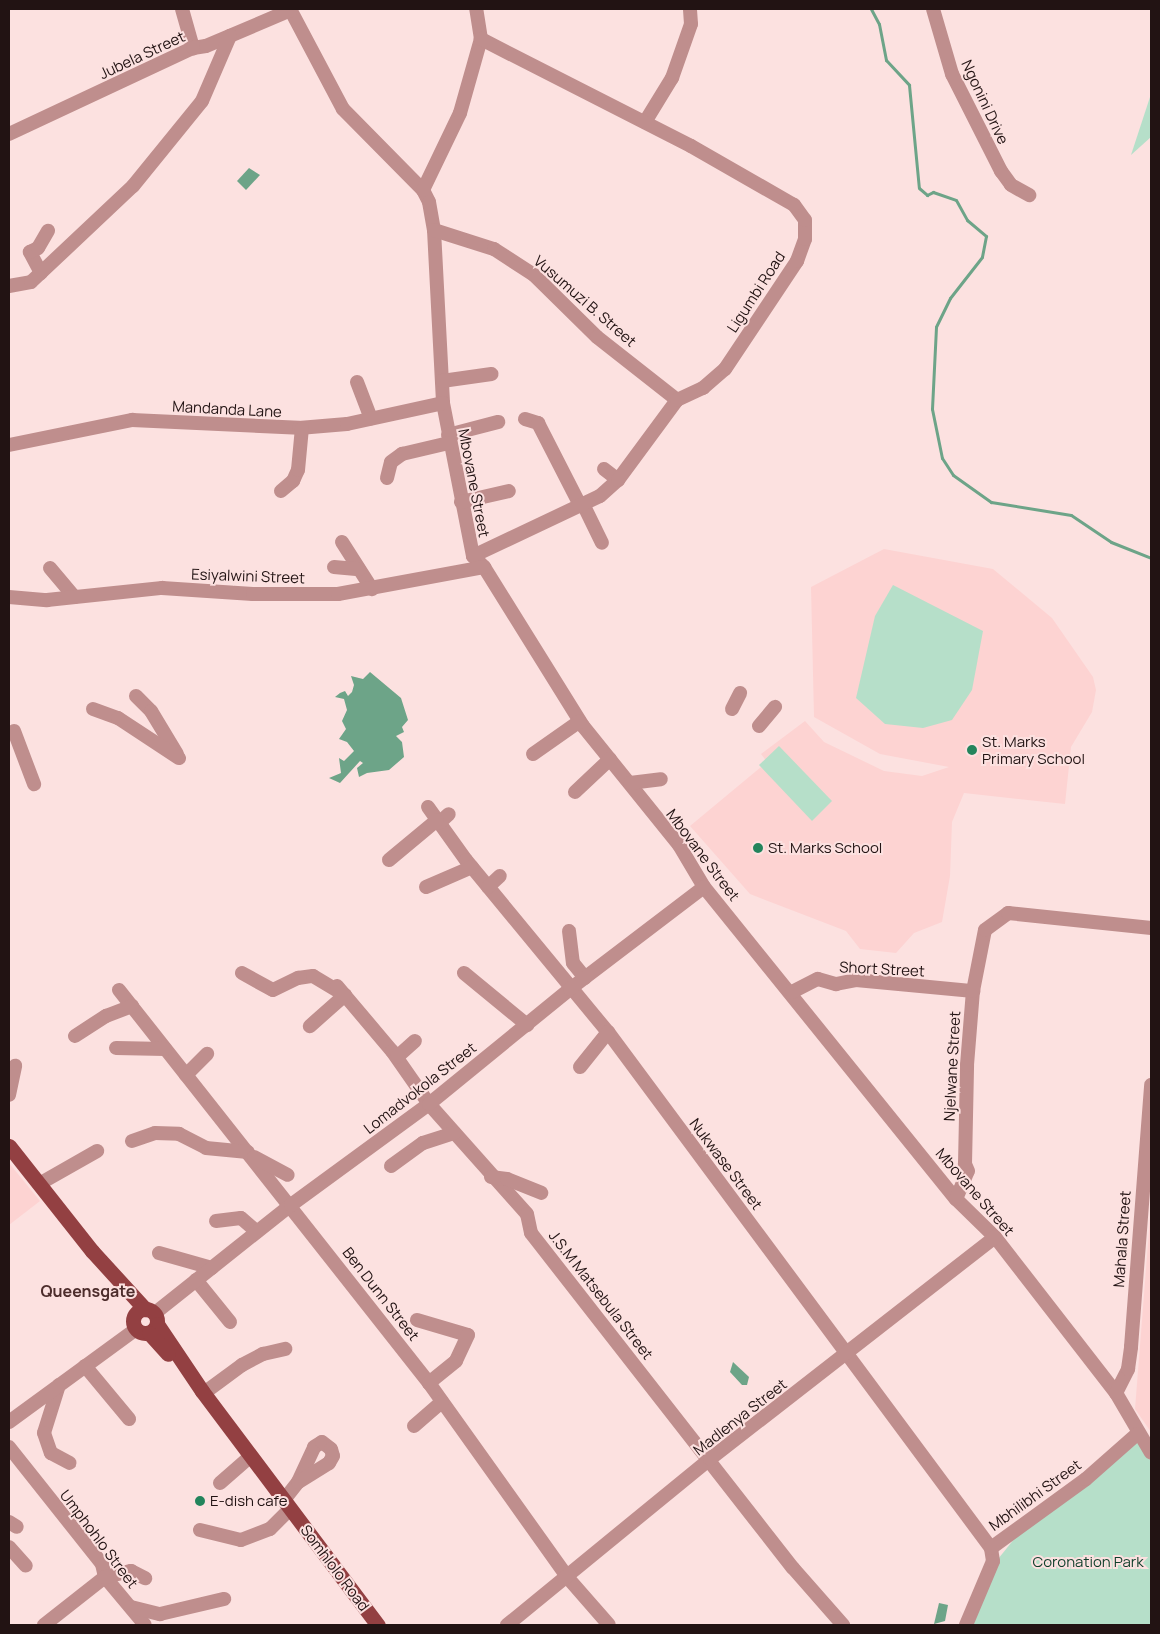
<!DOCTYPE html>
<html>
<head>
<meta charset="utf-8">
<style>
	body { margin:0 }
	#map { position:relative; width:1160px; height:1634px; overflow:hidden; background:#fce1e0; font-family:Manrope,sans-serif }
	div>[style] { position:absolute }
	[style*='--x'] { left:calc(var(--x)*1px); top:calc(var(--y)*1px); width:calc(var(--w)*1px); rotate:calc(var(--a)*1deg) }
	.built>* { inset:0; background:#fdd3d2 }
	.green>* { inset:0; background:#b6dfc9 }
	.water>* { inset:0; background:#6da488 }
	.stream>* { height:3px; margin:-1.5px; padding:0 1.5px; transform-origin:1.5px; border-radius:1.5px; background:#6da488 }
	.minor>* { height:14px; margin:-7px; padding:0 7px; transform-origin:7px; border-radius:7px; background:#bf8e8d }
	.major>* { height:15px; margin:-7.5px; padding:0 7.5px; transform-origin:7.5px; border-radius:7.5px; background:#934042 }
	.major>.ring { margin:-7.5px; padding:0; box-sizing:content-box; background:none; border:15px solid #934042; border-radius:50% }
	.dots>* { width:14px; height:14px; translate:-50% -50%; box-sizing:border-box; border:2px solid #fce1e0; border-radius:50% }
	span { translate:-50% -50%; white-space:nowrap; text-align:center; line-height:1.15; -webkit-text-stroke:4px #fce1e0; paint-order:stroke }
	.street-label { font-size:15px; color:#221313 }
	.poi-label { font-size:15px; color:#221313 }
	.left { translate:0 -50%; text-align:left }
	.park-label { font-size:15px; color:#0f3e2a }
	.neighbourhood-label { font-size:16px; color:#4d2d2c; font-weight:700 }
	.frame { position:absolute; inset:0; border:10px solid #221313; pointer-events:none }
</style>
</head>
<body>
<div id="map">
	<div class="built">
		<div style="clip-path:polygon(884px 549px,993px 569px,1052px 618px,1093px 677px,1096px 690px,1092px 712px,1071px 747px,1065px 804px,964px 793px,952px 822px,950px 876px,942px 922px,914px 933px,896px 953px,860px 949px,846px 931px,750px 894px,690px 826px,767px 762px,761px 754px,805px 721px,824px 742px,884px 771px,922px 776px,949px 767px,880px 754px,814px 717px,811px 587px)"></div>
		<div style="clip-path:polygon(9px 1163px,40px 1201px,9px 1225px)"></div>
		<div style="clip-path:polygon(1151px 1205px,1151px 1432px,1135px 1409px)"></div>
	</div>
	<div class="green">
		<div style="clip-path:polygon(1151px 94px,1151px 137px,1131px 155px)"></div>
		<div style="clip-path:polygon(893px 585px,983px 631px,972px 690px,952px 720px,923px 728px,885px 724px,856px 698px,875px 616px)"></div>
		<div style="clip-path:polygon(779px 746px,832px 801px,812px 821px,759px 765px)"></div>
		<div style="clip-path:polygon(1137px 1434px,1151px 1448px,1151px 1625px,972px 1625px,998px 1559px,1015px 1538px)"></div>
	</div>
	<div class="water">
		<div style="clip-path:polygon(249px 168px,260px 175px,246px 190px,237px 181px)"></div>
		<div style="clip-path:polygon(370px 672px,401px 698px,408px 720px,402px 727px,404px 732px,396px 736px,402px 742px,404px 757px,389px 770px,367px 773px,359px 777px,357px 768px,363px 763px,360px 761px,340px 783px,329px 778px,341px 773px,339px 758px,344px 761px,354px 751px,347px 742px,339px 739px,346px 729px,342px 721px,347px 710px,344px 699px,335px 697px,340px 693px,345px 691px,348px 696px,352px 692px,354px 685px,351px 676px,363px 679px)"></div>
		<div style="clip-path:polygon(733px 1362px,749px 1377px,747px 1385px,742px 1385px,730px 1372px)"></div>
		<div style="clip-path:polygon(939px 1603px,948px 1605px,945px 1621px,934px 1624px)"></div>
	</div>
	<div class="stream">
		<div style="--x:871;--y:9;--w:17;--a:62"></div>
		<div style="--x:879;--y:24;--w:37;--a:79"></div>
		<div style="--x:886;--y:60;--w:34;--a:47"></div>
		<div style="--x:909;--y:85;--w:103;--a:84.5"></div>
		<div style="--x:919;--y:188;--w:11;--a:41"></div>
		<div style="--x:927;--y:195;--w:7;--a:-27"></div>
		<div style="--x:933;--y:192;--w:24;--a:19"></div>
		<div style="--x:956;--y:200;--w:23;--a:61"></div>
		<div style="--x:967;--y:220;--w:25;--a:40"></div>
		<div style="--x:986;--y:236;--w:21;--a:101"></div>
		<div style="--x:982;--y:257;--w:52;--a:128"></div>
		<div style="--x:950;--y:298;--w:32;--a:116"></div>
		<div style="--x:936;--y:327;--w:82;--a:92.8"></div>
		<div style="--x:932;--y:409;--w:50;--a:78.5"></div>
		<div style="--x:942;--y:458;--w:20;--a:57"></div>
		<div style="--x:953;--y:475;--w:47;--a:35.4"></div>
		<div style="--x:991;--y:502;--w:81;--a:9.2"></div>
		<div style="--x:1071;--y:515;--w:48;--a:34"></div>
		<div style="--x:1111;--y:542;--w:43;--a:21.8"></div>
	</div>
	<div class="minor">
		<div style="--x:182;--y:9;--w:41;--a:74.2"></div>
		<div style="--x:290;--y:9;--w:113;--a:62.1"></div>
		<div style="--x:343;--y:109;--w:114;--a:45.4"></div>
		<div style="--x:423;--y:190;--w:13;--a:63"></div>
		<div style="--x:429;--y:202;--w:28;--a:80"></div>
		<div style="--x:434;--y:230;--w:173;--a:87"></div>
		<div style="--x:443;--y:403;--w:156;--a:78.9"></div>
		<div style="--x:473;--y:556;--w:16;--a:45"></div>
		<div style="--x:484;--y:567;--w:187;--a:58.1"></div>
		<div style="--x:583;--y:726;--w:153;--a:51.1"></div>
		<div style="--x:679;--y:845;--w:49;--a:59.2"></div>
		<div style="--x:704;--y:887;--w:401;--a:51.1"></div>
		<div style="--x:956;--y:1199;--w:54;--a:44.3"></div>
		<div style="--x:995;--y:1237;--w:197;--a:52.2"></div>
		<div style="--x:1116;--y:1393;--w:69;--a:59.7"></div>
		<div style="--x:933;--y:9;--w:68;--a:73.7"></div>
		<div style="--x:952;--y:74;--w:109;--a:63.2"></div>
		<div style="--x:1001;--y:171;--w:17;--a:54"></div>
		<div style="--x:1011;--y:185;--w:21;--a:29"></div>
		<div style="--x:645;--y:122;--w:52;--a:-58.5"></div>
		<div style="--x:672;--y:78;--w:57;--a:-70.6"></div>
		<div style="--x:691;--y:24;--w:15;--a:-94"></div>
		<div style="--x:9;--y:134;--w:203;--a:-25.1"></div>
		<div style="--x:193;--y:48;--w:13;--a:-9"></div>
		<div style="--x:206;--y:46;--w:92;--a:-23"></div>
		<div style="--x:423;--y:190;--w:85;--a:-64.3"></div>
		<div style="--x:460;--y:113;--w:77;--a:-74.2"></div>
		<div style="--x:481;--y:39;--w:30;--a:-99"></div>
		<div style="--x:434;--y:230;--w:63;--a:17.6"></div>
		<div style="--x:494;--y:249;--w:48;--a:33"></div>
		<div style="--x:534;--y:275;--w:88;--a:44.5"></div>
		<div style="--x:597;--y:337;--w:102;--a:38.2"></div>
		<div style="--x:41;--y:273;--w:24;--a:-118"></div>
		<div style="--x:30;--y:252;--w:9;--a:-27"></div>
		<div style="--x:38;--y:248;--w:20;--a:-60"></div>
		<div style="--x:9;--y:286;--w:22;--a:-10"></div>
		<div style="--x:31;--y:282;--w:140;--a:-43.3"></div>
		<div style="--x:133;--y:186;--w:109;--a:-50.9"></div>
		<div style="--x:202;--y:101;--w:71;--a:-66.7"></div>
		<div style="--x:442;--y:381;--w:50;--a:-8"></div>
		<div style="--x:357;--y:382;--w:39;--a:69"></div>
		<div style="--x:525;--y:419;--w:14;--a:17"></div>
		<div style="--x:538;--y:423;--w:92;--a:62.9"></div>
		<div style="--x:448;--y:435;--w:52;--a:-14.6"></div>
		<div style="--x:9;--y:445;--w:126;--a:-11.5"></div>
		<div style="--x:132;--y:420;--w:167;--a:2.7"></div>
		<div style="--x:299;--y:428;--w:48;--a:-4.8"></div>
		<div style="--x:347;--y:424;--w:98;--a:-12.3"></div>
		<div style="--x:604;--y:469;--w:18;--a:38"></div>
		<div style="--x:387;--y:478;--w:16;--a:-76"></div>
		<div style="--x:391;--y:462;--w:14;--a:-36"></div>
		<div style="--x:402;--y:454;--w:48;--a:-13.2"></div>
		<div style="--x:281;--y:491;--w:16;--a:-40"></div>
		<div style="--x:293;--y:481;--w:12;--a:-66"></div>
		<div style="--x:298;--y:470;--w:42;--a:-84.6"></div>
		<div style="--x:461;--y:502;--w:49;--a:-12.9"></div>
		<div style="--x:583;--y:504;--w:43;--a:64"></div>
		<div style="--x:342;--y:542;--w:56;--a:57.4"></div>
		<div style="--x:473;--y:556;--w:140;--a:-25.3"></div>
		<div style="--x:600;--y:496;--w:24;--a:-42"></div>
		<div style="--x:618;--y:480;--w:99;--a:-53.6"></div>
		<div style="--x:677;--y:400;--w:29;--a:-25"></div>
		<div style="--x:703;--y:388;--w:29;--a:-41"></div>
		<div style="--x:725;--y:369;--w:130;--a:-56.3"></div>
		<div style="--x:797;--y:261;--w:23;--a:-70"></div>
		<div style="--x:805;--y:239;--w:19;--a:-90"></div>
		<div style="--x:805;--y:220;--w:19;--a:-126"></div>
		<div style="--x:794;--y:205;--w:119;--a:-150.2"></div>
		<div style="--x:691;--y:146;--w:236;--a:-153"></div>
		<div style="--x:334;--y:567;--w:25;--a:5"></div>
		<div style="--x:50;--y:568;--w:38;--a:50"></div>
		<div style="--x:9;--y:597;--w:38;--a:5"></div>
		<div style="--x:47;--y:600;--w:116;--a:-6"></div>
		<div style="--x:162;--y:588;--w:91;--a:3.8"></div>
		<div style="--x:253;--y:594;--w:85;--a:0"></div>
		<div style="--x:338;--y:594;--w:148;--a:-10.5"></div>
		<div style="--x:136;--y:696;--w:21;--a:45"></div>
		<div style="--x:151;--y:711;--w:50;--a:58.8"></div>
		<div style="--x:93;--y:709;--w:27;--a:20"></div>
		<div style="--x:118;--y:718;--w:73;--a:33.3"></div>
		<div style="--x:732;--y:709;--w:18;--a:-63"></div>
		<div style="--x:759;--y:726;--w:25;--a:-50"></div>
		<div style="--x:14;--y:731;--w:57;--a:69.3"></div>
		<div style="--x:533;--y:754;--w:57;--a:-35.1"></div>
		<div style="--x:630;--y:783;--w:31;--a:-7"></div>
		<div style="--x:575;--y:792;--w:48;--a:-43.3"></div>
		<div style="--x:428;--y:807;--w:65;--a:54.4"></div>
		<div style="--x:466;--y:860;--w:223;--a:50.5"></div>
		<div style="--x:608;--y:1032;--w:643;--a:53.42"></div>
		<div style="--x:439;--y:823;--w:13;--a:-42"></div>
		<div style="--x:389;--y:860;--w:62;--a:-39.8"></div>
		<div style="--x:426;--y:887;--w:50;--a:-23.5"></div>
		<div style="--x:488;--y:887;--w:16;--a:-43"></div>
		<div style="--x:569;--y:931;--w:32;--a:83"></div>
		<div style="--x:573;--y:963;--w:19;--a:51"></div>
		<div style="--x:242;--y:973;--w:35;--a:29"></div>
		<div style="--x:273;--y:990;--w:28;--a:-26"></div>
		<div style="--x:298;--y:978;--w:15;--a:-8"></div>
		<div style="--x:313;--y:976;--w:37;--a:31"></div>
		<div style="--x:345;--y:995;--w:47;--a:138.5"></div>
		<div style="--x:464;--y:973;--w:82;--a:39.5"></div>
		<div style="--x:337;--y:986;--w:85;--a:49.8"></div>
		<div style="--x:392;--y:1051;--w:65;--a:55.1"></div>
		<div style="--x:429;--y:1104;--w:147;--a:48.3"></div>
		<div style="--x:527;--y:1214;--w:19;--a:78"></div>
		<div style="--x:531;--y:1233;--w:425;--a:52"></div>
		<div style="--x:793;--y:1568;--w:76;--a:48.7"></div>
		<div style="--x:119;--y:990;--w:501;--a:51.73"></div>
		<div style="--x:429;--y:1383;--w:239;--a:54.5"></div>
		<div style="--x:568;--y:1578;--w:62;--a:48.9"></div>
		<div style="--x:792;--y:992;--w:29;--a:-27"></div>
		<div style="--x:818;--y:979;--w:19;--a:16"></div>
		<div style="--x:836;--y:984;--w:20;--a:-11"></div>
		<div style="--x:856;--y:980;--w:118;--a:5.4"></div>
		<div style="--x:75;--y:1036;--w:37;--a:-33"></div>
		<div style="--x:106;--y:1016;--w:28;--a:-21"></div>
		<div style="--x:116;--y:1048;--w:49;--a:1.2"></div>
		<div style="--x:397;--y:1057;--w:24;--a:-42"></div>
		<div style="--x:580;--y:1067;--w:45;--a:-51.3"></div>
		<div style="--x:186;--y:1075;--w:30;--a:-45"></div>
		<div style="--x:9;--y:1095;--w:30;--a:-78"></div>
		<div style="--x:132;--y:1141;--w:24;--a:-19"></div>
		<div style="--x:155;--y:1133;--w:24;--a:2"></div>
		<div style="--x:179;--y:1134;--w:30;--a:27"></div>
		<div style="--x:206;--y:1148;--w:42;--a:5.4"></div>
		<div style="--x:254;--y:1157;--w:38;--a:28"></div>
		<div style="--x:391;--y:1166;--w:39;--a:-36"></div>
		<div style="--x:423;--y:1143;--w:33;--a:-18"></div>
		<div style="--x:491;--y:1177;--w:16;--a:7"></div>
		<div style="--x:507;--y:1179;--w:37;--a:22"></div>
		<div style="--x:39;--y:1184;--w:67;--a:-29.6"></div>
		<div style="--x:956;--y:1199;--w:30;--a:-67"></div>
		<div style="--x:968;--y:1171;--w:8;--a:-113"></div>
		<div style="--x:965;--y:1164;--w:99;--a:-88.8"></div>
		<div style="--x:967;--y:1065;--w:74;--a:-85.4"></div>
		<div style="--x:973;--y:991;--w:62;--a:-78.9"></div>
		<div style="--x:985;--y:930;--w:29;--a:-36"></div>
		<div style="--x:1008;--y:913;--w:144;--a:6"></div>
		<div style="--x:216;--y:1221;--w:25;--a:-7"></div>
		<div style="--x:241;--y:1218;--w:21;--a:41"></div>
		<div style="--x:159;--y:1253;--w:55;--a:15.8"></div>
		<div style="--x:196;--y:1280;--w:54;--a:51"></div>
		<div style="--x:155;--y:1313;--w:174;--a:-38.5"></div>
		<div style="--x:291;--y:1205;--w:171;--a:-36.2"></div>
		<div style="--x:429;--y:1104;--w:182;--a:-39.2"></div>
		<div style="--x:570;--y:989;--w:168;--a:-37.3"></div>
		<div style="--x:417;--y:1320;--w:53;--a:16.4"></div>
		<div style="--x:468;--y:1335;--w:29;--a:115"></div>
		<div style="--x:456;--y:1361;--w:35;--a:141"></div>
		<div style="--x:85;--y:1366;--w:69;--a:50.3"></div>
		<div style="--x:59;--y:1385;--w:50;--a:107.4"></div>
		<div style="--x:44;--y:1433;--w:21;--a:71"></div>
		<div style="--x:51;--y:1453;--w:21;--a:28"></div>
		<div style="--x:204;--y:1393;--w:47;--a:-36.4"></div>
		<div style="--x:242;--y:1365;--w:24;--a:-28"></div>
		<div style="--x:263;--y:1354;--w:23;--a:-13"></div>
		<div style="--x:1116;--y:1393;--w:27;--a:-63"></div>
		<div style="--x:1128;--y:1369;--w:22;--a:-82"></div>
		<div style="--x:1131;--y:1347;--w:263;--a:-85.6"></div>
		<div style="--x:9;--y:1422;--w:157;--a:-36.2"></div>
		<div style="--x:414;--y:1426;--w:37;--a:-41"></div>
		<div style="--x:9;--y:1447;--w:149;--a:51.5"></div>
		<div style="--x:102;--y:1564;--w:13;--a:77"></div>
		<div style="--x:105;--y:1577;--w:62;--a:50.2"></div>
		<div style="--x:220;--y:1483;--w:41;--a:-41.1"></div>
		<div style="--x:284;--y:1500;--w:23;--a:-52"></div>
		<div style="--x:298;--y:1482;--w:38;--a:-65"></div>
		<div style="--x:314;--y:1447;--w:9;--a:-32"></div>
		<div style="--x:322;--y:1442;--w:11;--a:38"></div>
		<div style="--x:331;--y:1449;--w:7;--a:74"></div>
		<div style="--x:333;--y:1456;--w:8;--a:120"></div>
		<div style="--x:329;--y:1463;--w:36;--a:148"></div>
		<div style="--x:9;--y:1522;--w:9;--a:32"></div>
		<div style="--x:200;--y:1530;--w:42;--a:13.7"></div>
		<div style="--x:241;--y:1540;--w:31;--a:-21"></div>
		<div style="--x:270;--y:1529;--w:28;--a:-45"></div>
		<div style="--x:9;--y:1547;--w:25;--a:48"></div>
		<div style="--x:131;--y:1607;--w:30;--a:14"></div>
		<div style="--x:160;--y:1614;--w:66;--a:-13.2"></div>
		<div style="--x:44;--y:1625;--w:78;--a:-38.2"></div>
		<div style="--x:105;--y:1577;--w:27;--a:-13"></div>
		<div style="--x:131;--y:1571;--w:16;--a:27"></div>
		<div style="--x:507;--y:1625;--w:262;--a:-39.3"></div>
		<div style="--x:710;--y:1459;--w:361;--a:-37.9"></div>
		<div style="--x:966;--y:1625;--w:69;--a:-67.1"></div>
		<div style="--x:993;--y:1561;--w:13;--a:-99"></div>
		<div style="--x:991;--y:1548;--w:117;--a:-36"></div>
		<div style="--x:1086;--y:1479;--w:68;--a:-41.4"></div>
	</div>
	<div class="major">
		<div style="--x:9;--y:1146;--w:134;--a:51.7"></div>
		<div style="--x:92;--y:1251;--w:79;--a:47.6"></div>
		<div class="ring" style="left:133px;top:1309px;width:9px;height:9px"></div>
		<div style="--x:157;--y:1324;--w:81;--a:56.1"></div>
		<div style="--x:202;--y:1391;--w:293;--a:53.1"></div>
		<div style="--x:149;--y:1333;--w:28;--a:48"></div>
	</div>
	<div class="dots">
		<div style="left:972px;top:750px;background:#23845c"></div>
		<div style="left:758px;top:848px;background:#23845c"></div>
		<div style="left:200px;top:1501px;background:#23845c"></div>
	</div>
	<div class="street-label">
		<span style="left:142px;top:55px;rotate:-25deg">Jubela Street</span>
		<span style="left:985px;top:102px;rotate:65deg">Ngonini Drive</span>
		<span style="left:756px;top:292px;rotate:-57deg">Ligumbi Road</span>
		<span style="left:585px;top:301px;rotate:41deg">Vusumuzi B. Street</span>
		<span style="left:227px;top:409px;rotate:3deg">Mandanda Lane</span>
		<span style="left:474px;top:483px;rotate:79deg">Mbovane Street</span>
		<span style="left:248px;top:576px;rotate:2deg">Esiyalwini Street</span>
		<span style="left:703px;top:855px;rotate:53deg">Mbovane Street</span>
		<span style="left:882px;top:969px;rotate:3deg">Short Street</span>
		<span style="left:952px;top:1066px;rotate:-87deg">Njelwane Street</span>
		<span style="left:420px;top:1088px;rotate:-38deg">Lomadvokola Street</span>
		<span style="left:726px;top:1164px;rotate:53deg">Nukwase Street</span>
		<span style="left:975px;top:1192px;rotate:49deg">Mbovane Street</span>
		<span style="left:1122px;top:1239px;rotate:-86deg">Mahala Street</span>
		<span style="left:381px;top:1294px;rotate:52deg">Ben Dunn Street</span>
		<span style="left:601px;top:1295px;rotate:52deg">J.S.M Matsebula Street</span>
		<span style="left:740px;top:1417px;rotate:-38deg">Madlenya Street</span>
		<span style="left:1035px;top:1495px;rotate:-36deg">Mbhilibhi Street</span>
		<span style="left:99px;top:1539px;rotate:53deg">Umphohlo Street</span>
		<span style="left:335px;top:1568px;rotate:53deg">Somhlolo Road</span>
	</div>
	<div class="poi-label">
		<span class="left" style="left:982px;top:750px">St. Marks<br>Primary School</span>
		<span class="left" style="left:768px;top:848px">St. Marks School</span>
		<span class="left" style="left:210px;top:1501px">E-dish cafe</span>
	</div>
	<div class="park-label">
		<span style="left:1088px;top:1562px">Coronation Park</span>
	</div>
	<div class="neighbourhood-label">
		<span style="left:88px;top:1291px">Queensgate</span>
	</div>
	<div class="frame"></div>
</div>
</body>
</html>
